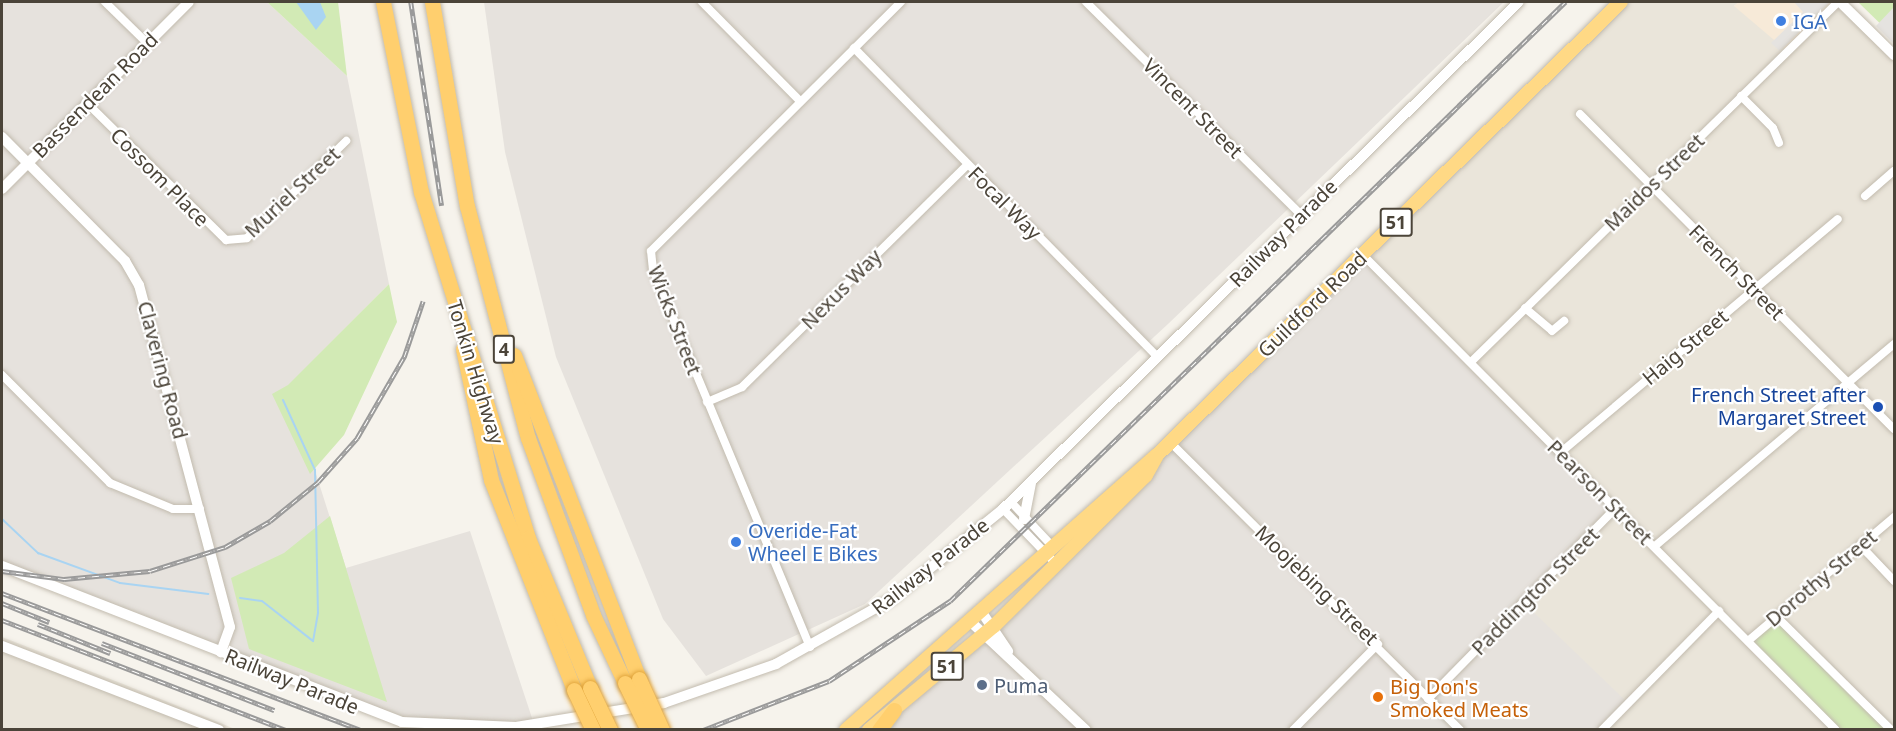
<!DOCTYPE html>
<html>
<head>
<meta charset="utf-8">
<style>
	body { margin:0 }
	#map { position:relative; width:1896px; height:731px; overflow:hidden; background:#f6f3ec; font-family:"Noto Sans",sans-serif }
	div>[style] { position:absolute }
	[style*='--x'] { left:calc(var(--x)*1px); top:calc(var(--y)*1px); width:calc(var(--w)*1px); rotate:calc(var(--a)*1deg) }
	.residential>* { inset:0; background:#eae5da }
	.commercial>* { inset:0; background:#f7ead8 }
	.industrial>* { inset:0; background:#e6e2dd }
	.green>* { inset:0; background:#d2eab5 }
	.parking>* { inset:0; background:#e5e3e0 }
	.water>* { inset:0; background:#a9d4f2 }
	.stream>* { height:2px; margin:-1px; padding:0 1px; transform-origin:1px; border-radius:1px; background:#a9d4f2 }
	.roads { filter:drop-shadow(0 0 2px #c2bbae) drop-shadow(0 0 2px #c2bbae) }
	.minor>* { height:8px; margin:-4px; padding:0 4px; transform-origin:4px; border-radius:4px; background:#fff }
	.tertiary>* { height:10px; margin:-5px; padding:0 5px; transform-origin:5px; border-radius:5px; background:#fff }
	.trunk>* { height:14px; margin:-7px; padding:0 7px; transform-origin:7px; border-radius:7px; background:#ffd985 }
	.motorway>* { height:15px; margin:-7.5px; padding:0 7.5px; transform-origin:7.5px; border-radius:7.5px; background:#ffcf6e }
	.rail>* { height:4.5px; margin-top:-2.25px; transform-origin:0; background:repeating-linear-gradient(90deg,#fff 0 7px,#9a9a9a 0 14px); box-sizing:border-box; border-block:2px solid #9a9a9a }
	.bridges { filter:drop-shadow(0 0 2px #e0a43c) drop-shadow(0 0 2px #e0a43c) }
	.motorway-bridge>* { height:15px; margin:-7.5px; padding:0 7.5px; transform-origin:7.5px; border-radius:7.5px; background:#ffcf6e }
	.dots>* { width:16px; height:16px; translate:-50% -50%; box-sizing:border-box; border:3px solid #fff; border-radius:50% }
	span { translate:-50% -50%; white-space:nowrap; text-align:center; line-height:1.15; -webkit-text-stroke:4.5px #fff; paint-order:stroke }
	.shield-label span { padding:2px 4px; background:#fff; border:2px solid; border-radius:4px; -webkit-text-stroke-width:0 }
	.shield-label { font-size:18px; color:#4b4439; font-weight:700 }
	.shop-label { font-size:20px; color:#366cbe }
	.left { translate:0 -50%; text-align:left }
	.street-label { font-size:20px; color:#4b4439 }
	.transit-label { font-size:20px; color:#164399 }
	.right { translate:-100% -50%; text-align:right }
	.service-label { font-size:20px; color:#4e5e75 }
	.food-label { font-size:20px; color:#c56008 }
	.frame { position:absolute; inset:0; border:3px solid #4b4439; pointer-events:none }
</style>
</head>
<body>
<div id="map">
	<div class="residential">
		<div style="clip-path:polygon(1621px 2px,1739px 2px,1734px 6px,1838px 2px,1894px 55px,1894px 729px,1602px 729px,1627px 703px,1523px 603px,1363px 255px)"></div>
		<div style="clip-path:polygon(2px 637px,123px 684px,235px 729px,2px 729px)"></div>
	</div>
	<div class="commercial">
		<div style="clip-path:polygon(1739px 2px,1838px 2px,1787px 51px,1734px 6px)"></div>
	</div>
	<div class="industrial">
		<div style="clip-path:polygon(2px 2px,267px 2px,347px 76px,389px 284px,288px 386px,346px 568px,470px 531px,534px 724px,407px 723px,2px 563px)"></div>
		<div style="clip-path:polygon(484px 2px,1504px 2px,1168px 324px,865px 604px,706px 676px,663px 619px,556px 357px,505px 152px)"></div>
		<div style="clip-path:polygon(1363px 255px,1616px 508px,1524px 603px,1628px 703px,1602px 729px,879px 730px,994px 626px)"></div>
	</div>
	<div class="green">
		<div style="clip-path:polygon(267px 2px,338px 2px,347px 76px)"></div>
		<div style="clip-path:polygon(1858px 2px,1894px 2px,1894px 37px)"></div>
		<div style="clip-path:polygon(389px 284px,397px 322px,344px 435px,310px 474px,272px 394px,288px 385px)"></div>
		<div style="clip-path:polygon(330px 516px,387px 702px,249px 649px,231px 578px,284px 553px)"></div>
		<div style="clip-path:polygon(1776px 616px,1891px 729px,1836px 729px,1748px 641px)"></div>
	</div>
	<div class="parking">
		<div style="clip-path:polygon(1794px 2px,1830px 2px,1780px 51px,1771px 43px,1803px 12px)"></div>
		<div style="clip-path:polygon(1894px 7px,1894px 44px,1876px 26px)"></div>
	</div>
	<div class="water">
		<div style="clip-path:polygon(296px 2px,320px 2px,326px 17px,316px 30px)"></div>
	</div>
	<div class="stream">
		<div style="--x:283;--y:400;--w:77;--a:65.4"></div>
		<div style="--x:315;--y:470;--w:143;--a:88.8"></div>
		<div style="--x:318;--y:613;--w:28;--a:100"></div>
		<div style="--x:2;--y:519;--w:50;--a:43.4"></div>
		<div style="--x:38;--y:553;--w:87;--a:20.1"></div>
		<div style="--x:120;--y:583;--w:89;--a:7.1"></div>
		<div style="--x:240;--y:598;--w:22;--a:8"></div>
		<div style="--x:262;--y:601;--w:65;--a:38.1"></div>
	</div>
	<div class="roads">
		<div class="minor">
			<div style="--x:105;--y:2;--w:59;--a:44.3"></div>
			<div style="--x:702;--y:2;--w:139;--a:45.3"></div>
			<div style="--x:1086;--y:2;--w:303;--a:44.7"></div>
			<div style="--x:854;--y:48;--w:432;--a:45.5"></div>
			<div style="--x:1741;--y:96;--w:45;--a:45"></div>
			<div style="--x:1773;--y:128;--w:16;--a:68"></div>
			<div style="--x:88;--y:104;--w:194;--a:44.6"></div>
			<div style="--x:226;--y:240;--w:21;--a:-5"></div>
			<div style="--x:247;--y:238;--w:139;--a:-44.4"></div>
			<div style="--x:1580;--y:114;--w:445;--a:45.1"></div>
			<div style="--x:1865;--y:196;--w:38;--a:-41"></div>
			<div style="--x:1363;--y:255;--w:670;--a:45.12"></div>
			<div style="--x:1525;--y:308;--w:35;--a:40"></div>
			<div style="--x:1552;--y:331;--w:16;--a:-40"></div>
			<div style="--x:1471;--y:362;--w:514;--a:-44.45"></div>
			<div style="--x:2;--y:375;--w:153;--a:45"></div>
			<div style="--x:110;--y:483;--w:68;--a:22.4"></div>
			<div style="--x:173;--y:509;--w:27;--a:0"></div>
			<div style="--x:707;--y:402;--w:38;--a:-23"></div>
			<div style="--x:742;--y:387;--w:317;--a:-44.6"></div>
			<div style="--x:1170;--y:442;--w:409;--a:44.8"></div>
			<div style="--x:1560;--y:453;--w:363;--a:-40.1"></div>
			<div style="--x:1011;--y:502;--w:64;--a:46.9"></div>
			<div style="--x:1003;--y:509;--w:78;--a:46"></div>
			<div style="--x:1860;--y:545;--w:50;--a:46.6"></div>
			<div style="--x:1655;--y:546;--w:313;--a:-40.2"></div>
			<div style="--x:1776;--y:616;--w:162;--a:44.7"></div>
			<div style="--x:1748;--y:641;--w:192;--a:-40.3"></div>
			<div style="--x:810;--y:647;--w:408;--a:-112.6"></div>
			<div style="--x:653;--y:270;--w:19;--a:-96"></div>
			<div style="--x:651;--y:251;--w:353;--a:-44.9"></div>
			<div style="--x:1428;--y:699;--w:268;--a:-45.5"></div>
			<div style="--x:1293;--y:730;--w:121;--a:-45.3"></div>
			<div style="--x:1602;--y:730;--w:167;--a:-45.5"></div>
		</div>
		<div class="tertiary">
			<div style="--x:1840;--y:2;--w:76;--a:44.5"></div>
			<div style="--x:2;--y:137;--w:175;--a:45.2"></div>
			<div style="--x:125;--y:261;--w:28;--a:60"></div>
			<div style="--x:139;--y:285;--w:354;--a:75.1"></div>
			<div style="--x:230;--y:627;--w:27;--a:110"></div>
			<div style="--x:2;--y:189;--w:264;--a:-45"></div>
			<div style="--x:1024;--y:519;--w:37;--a:-79"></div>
			<div style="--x:2;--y:566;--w:429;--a:21.3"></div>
			<div style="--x:402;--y:722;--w:114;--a:2.5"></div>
			<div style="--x:516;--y:727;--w:150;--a:-9.2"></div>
			<div style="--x:664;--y:703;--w:119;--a:-19.2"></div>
			<div style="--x:776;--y:664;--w:133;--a:-29.3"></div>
			<div style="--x:892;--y:599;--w:143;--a:-39"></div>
			<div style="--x:1003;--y:509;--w:723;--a:-44.5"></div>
			<div style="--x:983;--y:614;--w:45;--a:56"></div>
			<div style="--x:972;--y:623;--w:156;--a:43.2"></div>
			<div style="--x:2;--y:646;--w:233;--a:21.2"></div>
		</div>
		<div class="trunk">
			<div style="--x:846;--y:730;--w:415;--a:-41.5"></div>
			<div style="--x:1157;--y:455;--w:648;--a:-44.31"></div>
			<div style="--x:869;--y:730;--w:163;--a:-39.8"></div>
			<div style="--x:994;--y:626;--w:214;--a:-44.8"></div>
			<div style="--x:1146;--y:475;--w:21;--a:-61"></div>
		</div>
		<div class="motorway">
			<div style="--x:383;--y:2;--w:194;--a:78.7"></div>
			<div style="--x:421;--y:192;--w:362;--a:72.8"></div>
			<div style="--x:528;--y:538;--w:162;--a:67.5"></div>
			<div style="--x:432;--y:2;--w:207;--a:80.3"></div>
			<div style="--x:467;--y:206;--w:240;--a:75.3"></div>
			<div style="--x:528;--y:438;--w:189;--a:69.8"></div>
			<div style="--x:593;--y:615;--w:75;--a:64.8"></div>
			<div style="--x:463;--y:349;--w:134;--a:77.9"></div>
			<div style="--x:491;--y:480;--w:226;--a:68.4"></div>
			<div style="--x:514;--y:355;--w:347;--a:68.9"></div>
			<div style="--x:879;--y:730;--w:25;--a:-53"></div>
		</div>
	</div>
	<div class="rail">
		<div style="--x:411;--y:2;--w:206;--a:81.4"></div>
		<div style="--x:2;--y:571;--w:63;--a:7.4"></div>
		<div style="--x:64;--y:579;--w:86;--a:-5.3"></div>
		<div style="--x:150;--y:571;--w:79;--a:-17.7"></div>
		<div style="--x:225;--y:547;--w:52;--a:-30"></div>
		<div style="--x:270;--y:521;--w:62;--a:-39.1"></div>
		<div style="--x:318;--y:482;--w:59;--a:-48.4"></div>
		<div style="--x:357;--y:438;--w:94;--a:-59.9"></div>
		<div style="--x:404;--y:357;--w:59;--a:-71.3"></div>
		<div style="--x:2;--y:593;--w:383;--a:20.9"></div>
		<div style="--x:2;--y:603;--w:51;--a:22"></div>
		<div style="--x:2;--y:620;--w:304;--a:21.2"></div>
		<div style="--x:38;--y:624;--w:78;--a:21.9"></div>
		<div style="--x:102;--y:643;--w:185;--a:21.3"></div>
		<div style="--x:703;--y:730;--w:135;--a:-21.3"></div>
		<div style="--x:829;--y:681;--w:145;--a:-33.5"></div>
		<div style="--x:950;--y:601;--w:859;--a:-44.24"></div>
	</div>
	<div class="bridges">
		<div class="motorway-bridge">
			<div style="--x:639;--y:679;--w:56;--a:65.7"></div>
			<div style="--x:625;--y:683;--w:52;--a:63.9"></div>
			<div style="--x:590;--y:688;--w:47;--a:64.5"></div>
			<div style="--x:574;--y:690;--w:44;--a:64.6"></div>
		</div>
	</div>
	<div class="dots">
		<div style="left:1781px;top:21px;background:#3f7fe0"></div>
		<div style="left:1878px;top:407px;background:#1a4fb4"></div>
		<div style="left:736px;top:542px;background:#3f7fe0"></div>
		<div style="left:982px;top:685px;background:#5c6f8a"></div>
		<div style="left:1378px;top:697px;background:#e8710a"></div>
	</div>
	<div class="shield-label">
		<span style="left:1396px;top:222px">51</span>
		<span style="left:504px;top:349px">4</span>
		<span style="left:947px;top:666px">51</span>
	</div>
	<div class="shop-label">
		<span class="left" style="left:1793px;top:21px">IGA</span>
		<span class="left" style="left:748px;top:542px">Overide-Fat<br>Wheel E Bikes</span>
	</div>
	<div class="street-label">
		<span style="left:95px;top:95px;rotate:-45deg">Bassendean Road</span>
		<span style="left:1193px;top:108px;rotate:45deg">Vincent Street</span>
		<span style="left:160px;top:177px;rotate:45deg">Cossom Place</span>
		<span style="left:1654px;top:182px;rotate:-44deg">Maidos Street</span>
		<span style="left:292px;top:192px;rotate:-43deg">Muriel Street</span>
		<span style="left:1005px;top:203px;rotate:45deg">Focal Way</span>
		<span style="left:1283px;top:233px;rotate:-45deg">Railway Parade</span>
		<span style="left:1737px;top:272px;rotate:45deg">French Street</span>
		<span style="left:841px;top:289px;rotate:-45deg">Nexus Way</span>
		<span style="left:1312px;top:304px;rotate:-44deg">Guildford Road</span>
		<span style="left:675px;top:320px;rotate:69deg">Wicks Street</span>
		<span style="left:1685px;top:347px;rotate:-40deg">Haig Street</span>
		<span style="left:163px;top:370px;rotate:75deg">Clavering Road</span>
		<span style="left:476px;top:372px;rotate:73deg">Tonkin Highway</span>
		<span style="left:1600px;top:492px;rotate:45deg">Pearson Street</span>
		<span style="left:930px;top:566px;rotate:-38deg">Railway Parade</span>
		<span style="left:1821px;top:578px;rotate:-40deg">Dorothy Street</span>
		<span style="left:1317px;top:585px;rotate:44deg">Moojebing Street</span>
		<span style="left:1535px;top:591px;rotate:-45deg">Paddington Street</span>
		<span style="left:292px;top:681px;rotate:22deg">Railway Parade</span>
	</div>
	<div class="transit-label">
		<span class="right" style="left:1866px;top:406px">French Street after<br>Margaret Street</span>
	</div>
	<div class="service-label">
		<span class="left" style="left:994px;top:685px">Puma</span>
	</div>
	<div class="food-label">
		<span class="left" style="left:1390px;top:698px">Big Don's<br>Smoked Meats</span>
	</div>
	<div class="frame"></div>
</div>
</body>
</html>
